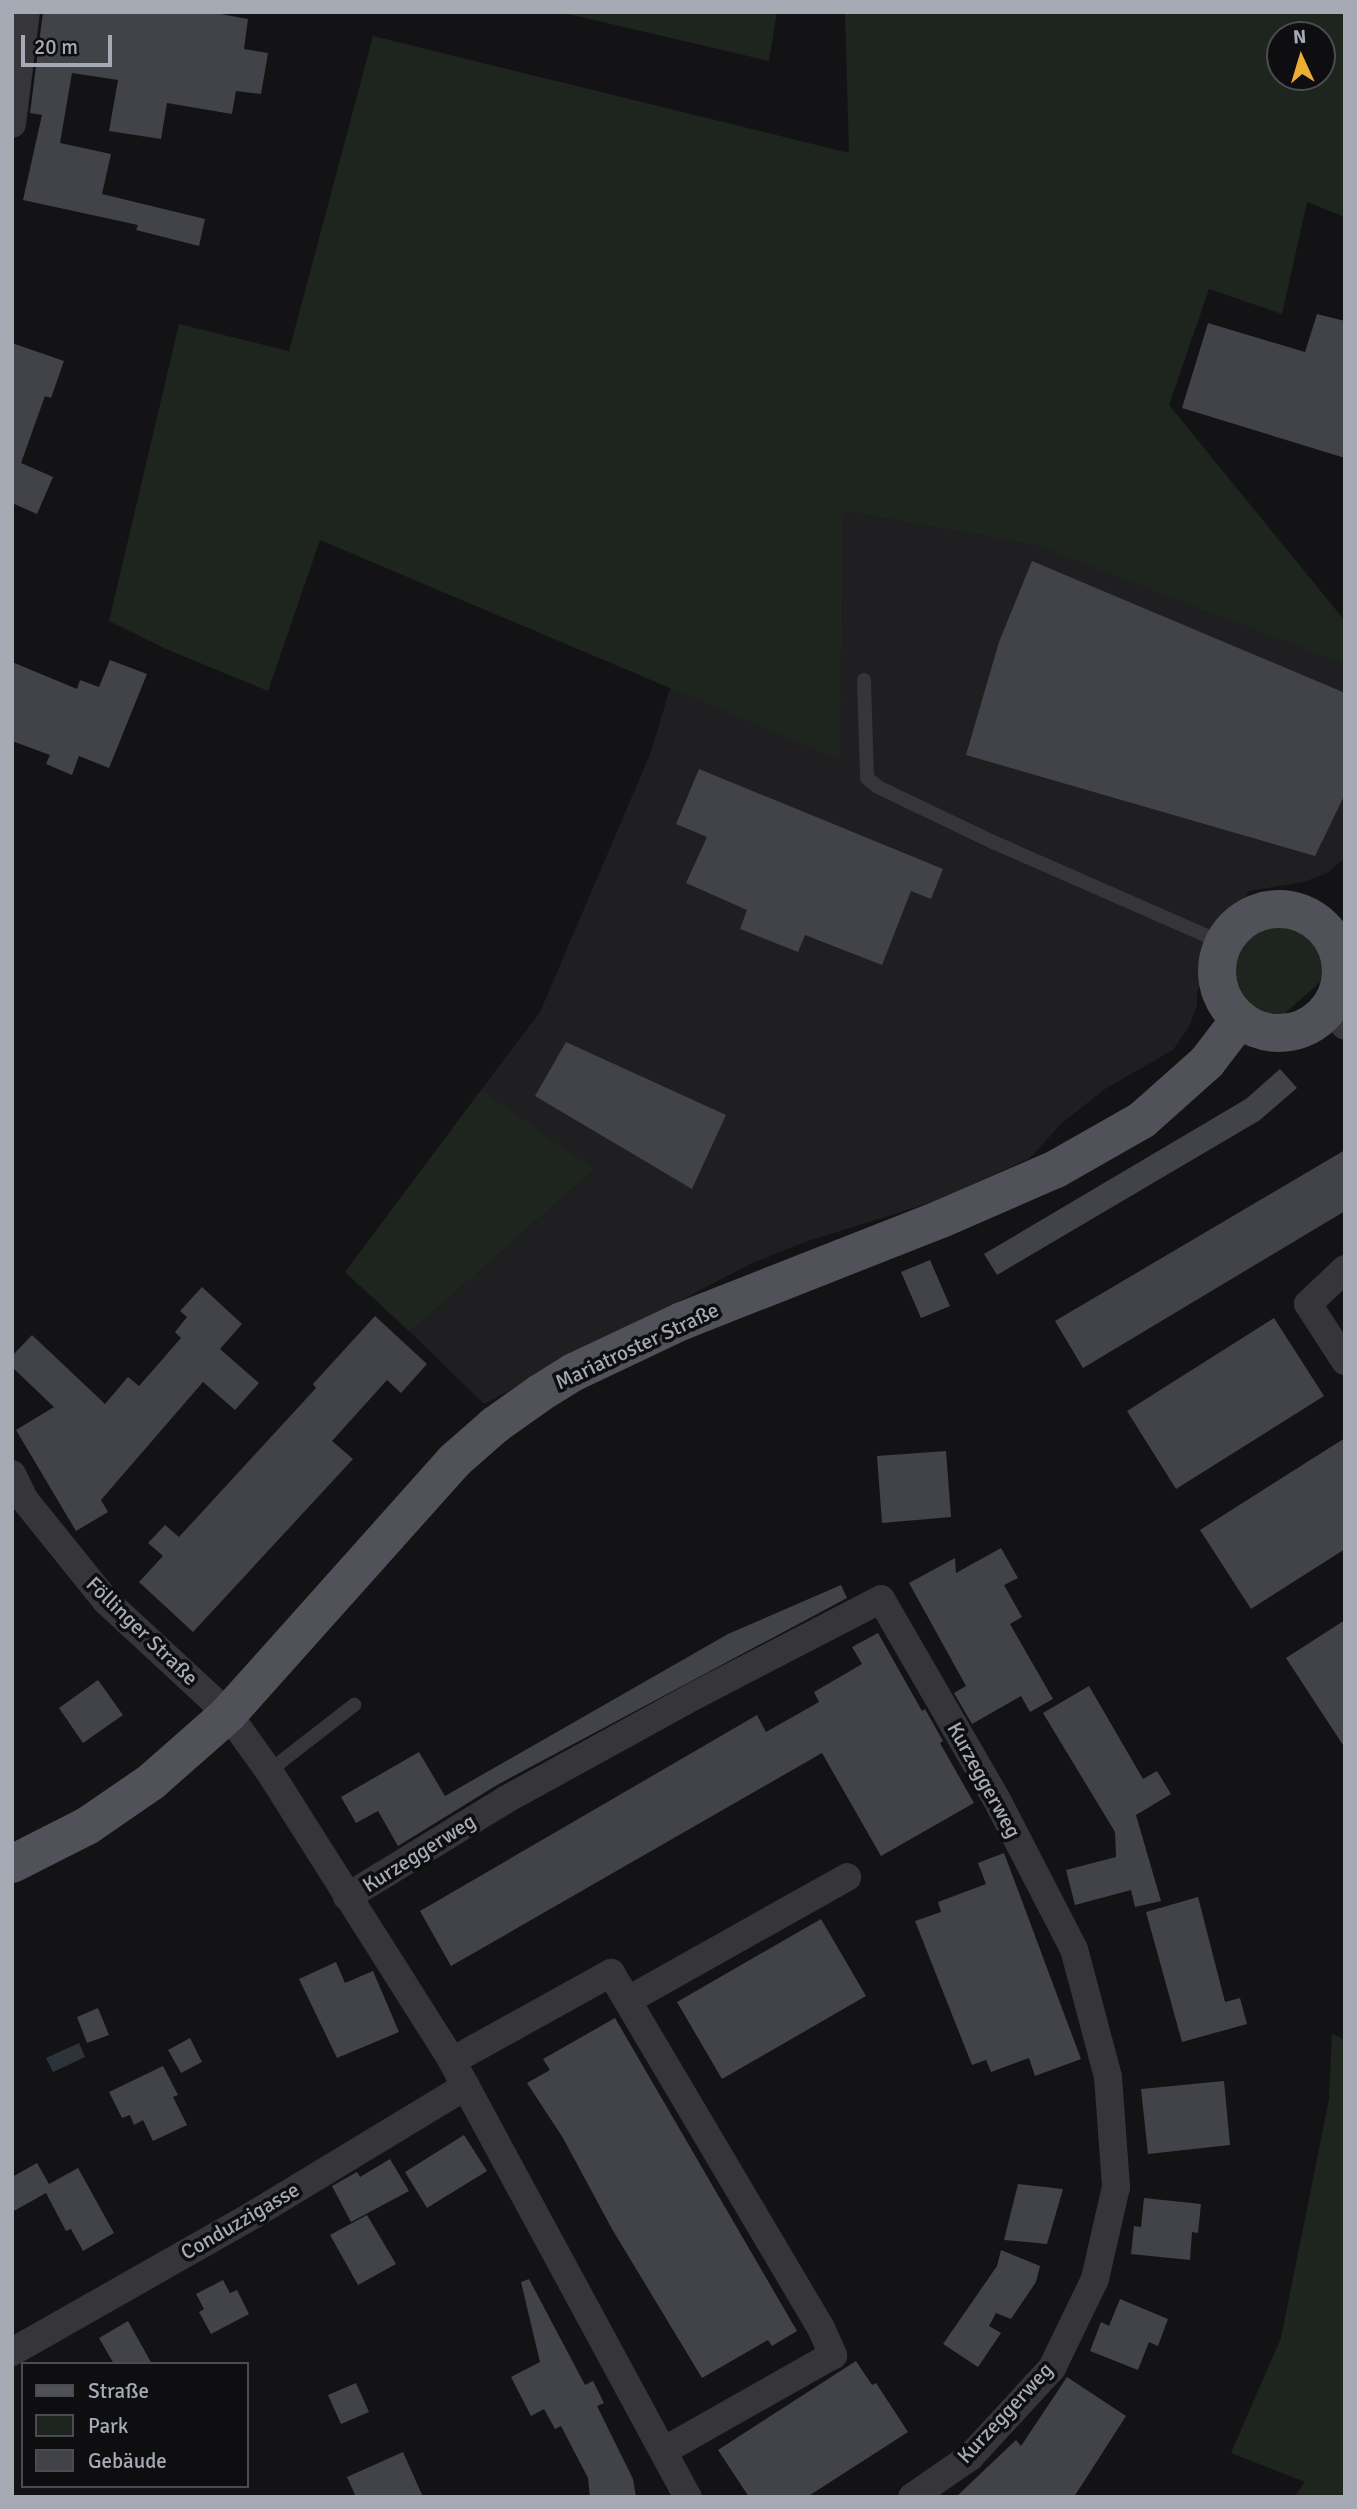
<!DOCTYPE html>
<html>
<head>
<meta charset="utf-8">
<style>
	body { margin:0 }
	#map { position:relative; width:1357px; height:2509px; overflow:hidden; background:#131315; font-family:Signika,sans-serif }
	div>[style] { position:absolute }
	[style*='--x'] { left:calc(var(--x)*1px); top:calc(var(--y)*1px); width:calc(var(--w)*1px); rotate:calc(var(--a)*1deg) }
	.built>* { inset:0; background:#1f1f22 }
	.green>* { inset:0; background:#1e251f }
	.water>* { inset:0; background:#2c343a }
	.building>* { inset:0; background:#424348 }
	.lane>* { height:14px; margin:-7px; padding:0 7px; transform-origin:7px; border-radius:7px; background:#35353a }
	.street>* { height:28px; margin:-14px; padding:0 14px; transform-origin:14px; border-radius:14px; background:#35353a }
	.primary>* { height:38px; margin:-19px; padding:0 19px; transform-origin:19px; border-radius:19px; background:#515259 }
	.primary>.ring { margin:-19px; padding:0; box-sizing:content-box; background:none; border:38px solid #515259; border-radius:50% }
	span { translate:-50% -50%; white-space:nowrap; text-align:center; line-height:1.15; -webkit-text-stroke:7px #0e0e10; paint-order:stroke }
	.street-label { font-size:21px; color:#a5aab5 }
	.frame { position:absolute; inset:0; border:14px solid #a5aab5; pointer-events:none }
	.legend { position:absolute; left:21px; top:2362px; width:228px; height:126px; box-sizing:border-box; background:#0e0e10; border:2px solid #4a4c52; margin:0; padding:9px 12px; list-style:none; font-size:21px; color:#a5aab5 }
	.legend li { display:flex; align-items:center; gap:14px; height:35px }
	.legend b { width:35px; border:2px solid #4a4c52 }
	.north { position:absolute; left:1266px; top:21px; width:70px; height:70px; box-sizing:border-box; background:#0e0e10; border:2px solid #4a4c52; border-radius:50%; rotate:356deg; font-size:19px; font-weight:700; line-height:28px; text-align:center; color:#a5aab5 }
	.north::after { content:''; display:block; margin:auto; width:24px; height:32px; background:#ecad34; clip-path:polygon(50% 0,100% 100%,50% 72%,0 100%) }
	.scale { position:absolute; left:21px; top:35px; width:91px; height:32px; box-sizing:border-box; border:4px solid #a5aab5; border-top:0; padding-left:9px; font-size:21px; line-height:24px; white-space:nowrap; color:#a5aab5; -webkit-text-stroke:5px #0e0e10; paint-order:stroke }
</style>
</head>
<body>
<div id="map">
	<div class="built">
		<div style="clip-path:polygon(844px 511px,1035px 545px,1345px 665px,1345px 858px,1327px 873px,1304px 882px,1249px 891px,1197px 992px,1197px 1005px,1189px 1027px,1173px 1050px,1105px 1089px,1062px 1123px,1030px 1158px,936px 1201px,805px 1242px,750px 1264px,484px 1404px,410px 1332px,593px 1171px,481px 1090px,540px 1012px,651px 752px,670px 688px,840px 759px)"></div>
	</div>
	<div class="green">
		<div style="clip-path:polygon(560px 12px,777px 12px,769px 61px)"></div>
		<div style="clip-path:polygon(evenodd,845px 12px,1345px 12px,1345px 217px,1307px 202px,1282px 314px,1209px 289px,1169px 405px,1345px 621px,1345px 665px,1035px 545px,844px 511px,840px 760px,320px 540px,268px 691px,166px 649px,109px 621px,179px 324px,289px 351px,373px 36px,849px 153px,845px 12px,1322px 35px,1322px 77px,1280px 77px,1280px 35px,1322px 35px)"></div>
		<div style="clip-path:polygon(1275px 922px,1304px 929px,1315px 939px,1326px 965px,1326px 977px,1282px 1016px,1255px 1010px,1236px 990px,1231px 976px,1232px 960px,1247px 934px,1260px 926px)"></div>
		<div style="clip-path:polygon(481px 1090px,594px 1170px,410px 1332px,345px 1272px)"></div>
		<div style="clip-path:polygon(1332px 2034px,1345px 2040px,1345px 2497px,1294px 2497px,1305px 2482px,1231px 2453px,1281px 2338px,1329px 2099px)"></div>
	</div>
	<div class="water">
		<div style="clip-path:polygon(79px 2043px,85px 2057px,53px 2072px,46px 2058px)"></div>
	</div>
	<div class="building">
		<div style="clip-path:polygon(43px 12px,210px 12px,248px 19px,244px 49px,268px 53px,261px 94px,236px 91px,232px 114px,167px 103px,161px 139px,109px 131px,118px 80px,72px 73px,60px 143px,111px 154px,102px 194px,205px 219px,199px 246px,136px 230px,138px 225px,23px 200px,42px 115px,30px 113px)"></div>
		<div style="clip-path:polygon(1317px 314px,1345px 321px,1345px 458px,1182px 408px,1208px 323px,1305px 352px)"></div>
		<div style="clip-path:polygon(12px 343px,64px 361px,51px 398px,45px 396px,21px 463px,53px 477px,37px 514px,12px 503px)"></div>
		<div style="clip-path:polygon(1032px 561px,1345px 693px,1345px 794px,1315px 856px,966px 755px,999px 642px)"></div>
		<div style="clip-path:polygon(110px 660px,147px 674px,109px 768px,79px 756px,72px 775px,46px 764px,50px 755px,12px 741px,12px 662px,77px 689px,80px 680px,99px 687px)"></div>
		<div style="clip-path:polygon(699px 769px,943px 869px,931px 899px,911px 891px,882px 965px,805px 935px,798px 952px,740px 929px,747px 910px,686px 883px,707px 837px,676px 824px)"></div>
		<div style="clip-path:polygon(566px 1042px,726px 1115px,692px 1189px,535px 1096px)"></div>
		<div style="clip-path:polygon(1280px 1069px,1297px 1088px,1260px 1120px,997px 1275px,984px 1254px,1246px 1099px)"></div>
		<div style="clip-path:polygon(1345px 1150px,1345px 1211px,1083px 1368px,1055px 1321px)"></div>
		<div style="clip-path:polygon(930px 1260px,950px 1306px,921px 1318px,901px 1272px)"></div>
		<div style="clip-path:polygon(202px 1287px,242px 1324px,220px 1349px,259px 1383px,235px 1410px,203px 1382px,101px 1500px,108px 1512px,76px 1531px,16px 1430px,54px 1407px,12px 1367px,12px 1356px,32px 1335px,105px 1404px,128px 1377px,139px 1386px,181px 1338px,175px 1332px,187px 1317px,180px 1311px)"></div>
		<div style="clip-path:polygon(375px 1316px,427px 1364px,401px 1393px,387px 1380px,332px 1441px,353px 1459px,193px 1632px,139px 1582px,163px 1556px,148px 1543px,165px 1525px,179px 1537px,316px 1388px,313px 1384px)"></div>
		<div style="clip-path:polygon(1274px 1318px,1324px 1396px,1176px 1489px,1127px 1411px)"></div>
		<div style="clip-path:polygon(1345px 1438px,1345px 1549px,1251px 1609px,1200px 1530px)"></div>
		<div style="clip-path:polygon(946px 1451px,951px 1517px,882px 1523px,877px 1456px)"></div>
		<div style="clip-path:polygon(1001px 1548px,1018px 1578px,1004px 1585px,1022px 1617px,1010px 1624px,1053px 1699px,1030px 1712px,1021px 1696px,972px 1724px,954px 1693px,966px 1686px,909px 1583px,955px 1558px,956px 1573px)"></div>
		<div style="clip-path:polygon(841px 1585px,847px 1598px,497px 1785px,398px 1846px,378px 1811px,356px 1823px,341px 1797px,419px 1752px,445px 1796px,728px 1634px)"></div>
		<div style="clip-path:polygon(1345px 1620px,1345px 1748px,1286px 1658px)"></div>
		<div style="clip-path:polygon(878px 1633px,922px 1711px,925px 1709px,943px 1741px,940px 1743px,974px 1803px,881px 1856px,822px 1753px,451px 1966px,420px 1911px,757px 1715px,766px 1732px,819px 1702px,814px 1692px,862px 1664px,852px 1647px)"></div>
		<div style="clip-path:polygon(98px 1680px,123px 1715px,83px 1743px,59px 1708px)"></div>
		<div style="clip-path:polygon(1089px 1686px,1143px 1779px,1157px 1771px,1171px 1794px,1136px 1815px,1161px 1901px,1135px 1907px,1131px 1890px,1075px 1905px,1066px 1870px,1116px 1857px,1115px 1832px,1043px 1713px)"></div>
		<div style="clip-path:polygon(1004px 1853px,1081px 2059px,1035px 2076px,1029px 2058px,991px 2072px,986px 2060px,972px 2065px,915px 1921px,941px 1912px,938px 1902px,986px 1884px,978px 1863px)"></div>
		<div style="clip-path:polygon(1198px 1897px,1225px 2002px,1240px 1998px,1247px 2024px,1182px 2042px,1146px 1912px)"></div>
		<div style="clip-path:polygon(821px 1919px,866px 1996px,722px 2079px,677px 2002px)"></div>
		<div style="clip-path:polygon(336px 1962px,345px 1983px,373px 1971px,399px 2032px,337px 2058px,299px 1979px)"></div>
		<div style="clip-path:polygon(98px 2008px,109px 2035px,87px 2043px,77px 2017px)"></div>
		<div style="clip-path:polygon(615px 2018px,797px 2331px,772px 2346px,768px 2340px,702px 2378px,612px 2229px,563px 2138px,527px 2083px,550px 2070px,543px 2059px)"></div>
		<div style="clip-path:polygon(190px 2038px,202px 2062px,181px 2073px,168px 2050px)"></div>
		<div style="clip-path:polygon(163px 2066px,178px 2095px,173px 2097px,187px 2125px,153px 2141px,143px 2120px,134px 2125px,130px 2115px,122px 2118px,109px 2092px)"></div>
		<div style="clip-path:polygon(1224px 2081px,1230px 2145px,1148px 2154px,1141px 2089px)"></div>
		<div style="clip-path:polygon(464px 2135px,487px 2171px,427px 2208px,405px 2172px)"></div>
		<div style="clip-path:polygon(390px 2159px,409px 2191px,351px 2222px,332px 2186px,357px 2172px,360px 2177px)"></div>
		<div style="clip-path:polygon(37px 2163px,49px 2184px,78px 2168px,114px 2233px,83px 2251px,71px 2229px,66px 2231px,46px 2193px,12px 2212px,12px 2177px)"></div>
		<div style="clip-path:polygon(1018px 2184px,1063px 2189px,1047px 2244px,1004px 2240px)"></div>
		<div style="clip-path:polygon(1144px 2198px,1201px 2204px,1198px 2233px,1192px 2232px,1190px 2260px,1131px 2254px,1134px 2226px,1141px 2227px)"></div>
		<div style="clip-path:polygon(367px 2215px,396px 2264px,358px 2285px,330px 2235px)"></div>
		<div style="clip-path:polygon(1001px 2250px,1040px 2266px,1036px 2282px,1011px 2319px,996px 2313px,989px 2326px,1001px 2333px,978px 2367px,943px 2344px,997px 2266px)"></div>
		<div style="clip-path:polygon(529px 2279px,585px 2385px,593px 2381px,604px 2403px,597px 2406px,633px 2479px,636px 2497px,590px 2497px,588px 2478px,561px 2426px,555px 2429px,544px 2409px,531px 2416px,511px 2377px,540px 2362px,521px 2282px)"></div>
		<div style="clip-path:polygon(223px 2280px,230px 2293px,237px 2290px,249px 2314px,211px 2334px,199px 2312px,204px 2309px,196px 2294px)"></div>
		<div style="clip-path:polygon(1120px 2299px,1168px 2319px,1158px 2346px,1149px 2342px,1138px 2370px,1090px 2351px,1101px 2322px,1109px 2326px)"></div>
		<div style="clip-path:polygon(128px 2321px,152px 2364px,114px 2364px,99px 2338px)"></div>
		<div style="clip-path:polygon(856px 2361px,872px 2385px,876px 2383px,908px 2432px,807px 2497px,749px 2497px,718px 2450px)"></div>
		<div style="clip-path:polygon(1067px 2377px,1126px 2416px,1074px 2497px,956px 2497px,1016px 2440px,1021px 2446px)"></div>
		<div style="clip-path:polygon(356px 2383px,369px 2412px,341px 2424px,328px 2395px)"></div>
		<div style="clip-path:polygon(403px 2452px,423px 2497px,356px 2497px,347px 2477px)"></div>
	</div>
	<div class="lane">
		<div style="--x:864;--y:680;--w:98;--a:88.2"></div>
		<div style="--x:867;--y:778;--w:14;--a:39"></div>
		<div style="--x:878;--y:787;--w:127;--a:25.6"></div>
		<div style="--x:993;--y:842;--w:251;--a:23.7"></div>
		<div style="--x:269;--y:1771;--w:108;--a:-37.8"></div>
	</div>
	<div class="street">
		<div style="--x:12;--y:124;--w:113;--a:-82.9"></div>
		<div style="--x:1328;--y:1009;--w:24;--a:45"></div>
		<div style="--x:1345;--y:1269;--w:51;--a:136.6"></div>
		<div style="--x:1308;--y:1304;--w:68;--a:57"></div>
		<div style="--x:12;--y:1474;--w:28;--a:64"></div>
		<div style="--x:24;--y:1499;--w:131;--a:51.2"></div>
		<div style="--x:106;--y:1601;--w:166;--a:42.8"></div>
		<div style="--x:228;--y:1714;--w:70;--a:54.3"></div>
		<div style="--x:269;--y:1771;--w:343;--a:57.7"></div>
		<div style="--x:452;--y:2061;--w:496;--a:61.6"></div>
		<div style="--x:347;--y:1897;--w:185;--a:-31.5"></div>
		<div style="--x:505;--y:1800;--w:220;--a:-28.8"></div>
		<div style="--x:698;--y:1694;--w:206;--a:-27.4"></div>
		<div style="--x:881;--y:1599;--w:234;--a:60"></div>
		<div style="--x:998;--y:1802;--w:165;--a:62.7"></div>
		<div style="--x:1074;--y:1949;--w:132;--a:75.1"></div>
		<div style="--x:1108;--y:2077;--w:110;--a:85.8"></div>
		<div style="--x:1116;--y:2187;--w:94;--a:102.9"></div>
		<div style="--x:1095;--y:2279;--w:99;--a:115.8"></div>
		<div style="--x:1052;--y:2368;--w:121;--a:132.7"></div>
		<div style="--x:970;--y:2457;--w:70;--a:145.4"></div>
		<div style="--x:630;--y:1999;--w:249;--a:-29.3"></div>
		<div style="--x:452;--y:2061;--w:182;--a:-29"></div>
		<div style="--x:611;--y:1973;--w:412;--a:59.4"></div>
		<div style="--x:821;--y:2328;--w:30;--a:66"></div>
		<div style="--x:833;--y:2355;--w:195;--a:150.5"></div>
		<div style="--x:12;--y:2352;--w:277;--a:-29.6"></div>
		<div style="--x:253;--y:2215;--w:249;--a:-31.2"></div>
	</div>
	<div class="primary">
		<div class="ring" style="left:1217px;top:909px;width:86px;height:86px"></div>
		<div style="--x:12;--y:1864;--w:84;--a:-26.9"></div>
		<div style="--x:87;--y:1826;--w:78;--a:-34.5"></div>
		<div style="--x:151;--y:1782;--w:103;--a:-41.4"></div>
		<div style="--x:228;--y:1714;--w:339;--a:-48.2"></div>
		<div style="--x:454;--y:1461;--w:55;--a:-41.3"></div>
		<div style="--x:495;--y:1425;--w:55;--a:-35.4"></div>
		<div style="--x:540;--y:1393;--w:40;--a:-32"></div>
		<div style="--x:574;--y:1372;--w:119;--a:-25.3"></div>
		<div style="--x:682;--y:1321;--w:278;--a:-21.5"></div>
		<div style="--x:941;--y:1219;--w:125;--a:-23.5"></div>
		<div style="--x:1056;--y:1169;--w:99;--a:-29.7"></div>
		<div style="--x:1142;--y:1120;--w:87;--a:-41.7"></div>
		<div style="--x:1207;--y:1062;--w:54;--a:-52.5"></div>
	</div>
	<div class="street-label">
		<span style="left:637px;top:1346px;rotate:-25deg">Mariatroster Straße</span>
		<span style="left:142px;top:1631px;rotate:44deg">Föllinger Straße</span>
		<span style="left:984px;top:1780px;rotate:61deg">Kurzeggerweg</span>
		<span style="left:419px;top:1853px;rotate:-32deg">Kurzeggerweg</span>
		<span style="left:240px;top:2221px;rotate:-30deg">Conduzzigasse</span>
		<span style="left:1005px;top:2413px;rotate:-47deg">Kurzeggerweg</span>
	</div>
	<div class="frame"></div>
	<ul class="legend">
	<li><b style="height:9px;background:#515259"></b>Straße</li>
	<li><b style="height:19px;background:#1e251f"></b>Park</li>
	<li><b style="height:19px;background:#424348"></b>Gebäude</li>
	</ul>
	<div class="north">N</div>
	<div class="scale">20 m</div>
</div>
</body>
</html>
